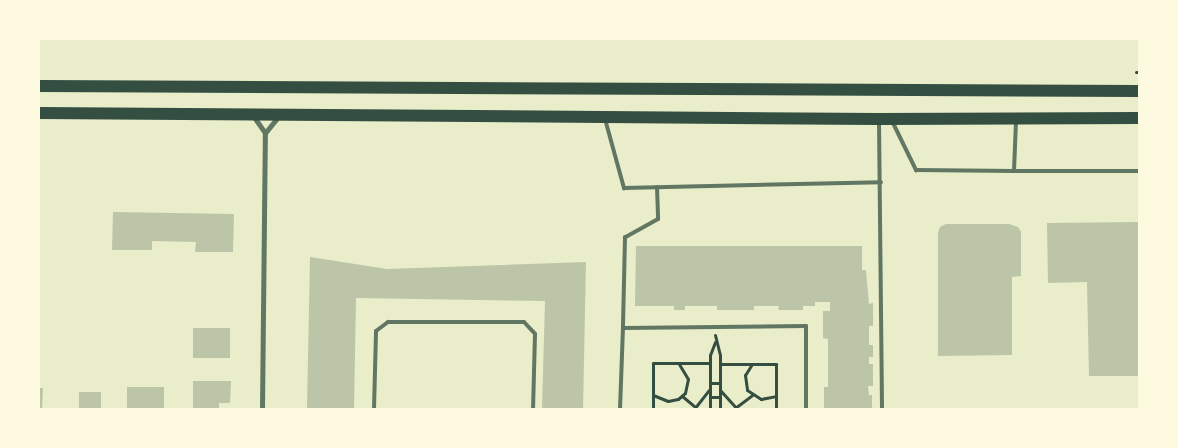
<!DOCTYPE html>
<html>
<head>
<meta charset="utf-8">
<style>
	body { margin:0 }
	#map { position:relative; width:1178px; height:448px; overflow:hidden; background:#e9edc9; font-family:Helvetica,sans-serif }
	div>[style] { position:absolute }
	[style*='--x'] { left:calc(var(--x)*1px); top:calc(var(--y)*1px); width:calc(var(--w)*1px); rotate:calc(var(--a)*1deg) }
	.building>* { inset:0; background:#bcc5a7 }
	.path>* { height:3px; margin:-1.5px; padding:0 1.5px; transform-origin:1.5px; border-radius:1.5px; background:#344e41 }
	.service>* { height:4px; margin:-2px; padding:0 2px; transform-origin:2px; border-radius:2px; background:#617663 }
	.minor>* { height:5px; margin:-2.5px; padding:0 2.5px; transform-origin:2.5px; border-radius:2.5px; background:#617663 }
	.primary>* { height:12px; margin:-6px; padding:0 6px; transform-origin:6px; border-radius:6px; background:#344e41 }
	span { translate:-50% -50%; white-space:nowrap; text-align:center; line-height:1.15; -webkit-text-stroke:4px #fefae0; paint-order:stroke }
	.frame { position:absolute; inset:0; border:40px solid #fefae0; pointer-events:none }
</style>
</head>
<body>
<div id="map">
	<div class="building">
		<div style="clip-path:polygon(113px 212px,234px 214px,233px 252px,195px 252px,196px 242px,152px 241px,152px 250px,112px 250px)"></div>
		<div style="clip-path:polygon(1139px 222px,1139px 376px,1089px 376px,1087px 282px,1048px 283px,1047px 223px)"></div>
		<div style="clip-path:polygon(946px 224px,1009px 224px,1018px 227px,1021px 232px,1021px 276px,1012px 277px,1012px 355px,938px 356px,938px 233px,940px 227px)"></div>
		<div style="clip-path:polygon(636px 246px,862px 246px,862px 270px,866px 270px,869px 304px,873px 303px,873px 326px,869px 326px,869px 345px,873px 345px,873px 357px,869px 357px,869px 364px,873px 364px,873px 386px,868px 386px,869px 395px,872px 395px,872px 409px,824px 409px,824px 387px,828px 387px,828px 339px,823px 338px,823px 311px,830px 311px,830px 302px,815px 302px,815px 306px,803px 306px,803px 310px,778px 310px,779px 306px,754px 306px,754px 310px,717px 310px,717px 306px,685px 306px,685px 310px,674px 310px,674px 306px,635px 306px)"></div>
		<div style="clip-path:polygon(310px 257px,387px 269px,586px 262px,583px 409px,542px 409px,545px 301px,356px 298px,354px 409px,307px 409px)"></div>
		<div style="clip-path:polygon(193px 328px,230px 328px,230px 358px,193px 358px)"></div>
		<div style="clip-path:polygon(193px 381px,231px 381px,230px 403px,219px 403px,219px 409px,193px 409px)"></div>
		<div style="clip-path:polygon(127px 387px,164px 387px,164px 409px,127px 409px)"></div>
		<div style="clip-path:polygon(39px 388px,43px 388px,42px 409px,39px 409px)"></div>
		<div style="clip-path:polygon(79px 392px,101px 392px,101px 409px,79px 409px)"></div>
	</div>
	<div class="path">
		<div style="--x:1136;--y:72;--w:3;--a:0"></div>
		<div style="--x:715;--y:335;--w:21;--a:76"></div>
		<div style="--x:720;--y:355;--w:54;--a:90"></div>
		<div style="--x:720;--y:364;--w:56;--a:0"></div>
		<div style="--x:776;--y:364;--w:45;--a:90"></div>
		<div style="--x:752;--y:364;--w:13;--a:122"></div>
		<div style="--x:745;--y:375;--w:15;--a:82"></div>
		<div style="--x:747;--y:390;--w:17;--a:33"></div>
		<div style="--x:761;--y:399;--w:15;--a:-11"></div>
		<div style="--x:710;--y:383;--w:10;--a:0"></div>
		<div style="--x:720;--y:390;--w:25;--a:48"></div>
		<div style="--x:653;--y:395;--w:16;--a:22"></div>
		<div style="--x:668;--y:401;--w:10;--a:-11"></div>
		<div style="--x:678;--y:399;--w:9;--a:-41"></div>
		<div style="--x:685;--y:393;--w:14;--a:-78"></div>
		<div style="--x:688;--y:379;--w:17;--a:-121"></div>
		<div style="--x:682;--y:396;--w:17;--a:40"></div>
		<div style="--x:710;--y:397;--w:10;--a:0"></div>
		<div style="--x:735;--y:408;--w:21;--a:-37"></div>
		<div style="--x:653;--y:409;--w:46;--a:-90"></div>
		<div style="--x:653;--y:363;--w:57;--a:0"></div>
		<div style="--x:694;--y:409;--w:24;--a:-52"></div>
		<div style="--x:710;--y:409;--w:54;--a:-90"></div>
		<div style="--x:710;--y:355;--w:14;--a:-69"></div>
	</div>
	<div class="service">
		<div style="--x:605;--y:119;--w:72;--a:74.6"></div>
		<div style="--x:624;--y:188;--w:257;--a:-1.3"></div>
		<div style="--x:879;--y:121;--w:288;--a:89.4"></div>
		<div style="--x:892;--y:121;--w:55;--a:63.9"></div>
		<div style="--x:916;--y:170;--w:98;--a:0.6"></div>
		<div style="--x:1016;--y:121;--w:50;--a:92.3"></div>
		<div style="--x:1014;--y:171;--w:125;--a:0"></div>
		<div style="--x:657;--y:187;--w:32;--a:88"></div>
		<div style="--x:658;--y:219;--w:38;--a:151"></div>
		<div style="--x:625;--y:237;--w:91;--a:91.3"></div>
		<div style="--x:623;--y:328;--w:183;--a:-0.6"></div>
		<div style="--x:806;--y:326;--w:83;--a:90"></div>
		<div style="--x:374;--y:409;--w:78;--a:-88.5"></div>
		<div style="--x:376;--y:331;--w:15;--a:-37"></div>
		<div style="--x:388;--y:322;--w:136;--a:0"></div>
		<div style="--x:524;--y:322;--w:16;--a:47"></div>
		<div style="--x:535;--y:334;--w:75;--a:91.5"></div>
		<div style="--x:620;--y:409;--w:81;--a:-87.9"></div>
	</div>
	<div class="minor">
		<div style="--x:254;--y:117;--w:19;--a:55"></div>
		<div style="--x:262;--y:409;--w:276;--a:-89.4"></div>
		<div style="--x:265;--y:133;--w:21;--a:-51"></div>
	</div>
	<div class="primary">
		<div style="--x:39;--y:86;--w:1100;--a:0.26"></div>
		<div style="--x:39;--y:113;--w:839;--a:0.41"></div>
		<div style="--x:878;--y:119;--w:261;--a:-0.2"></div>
	</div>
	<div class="frame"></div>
</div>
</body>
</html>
